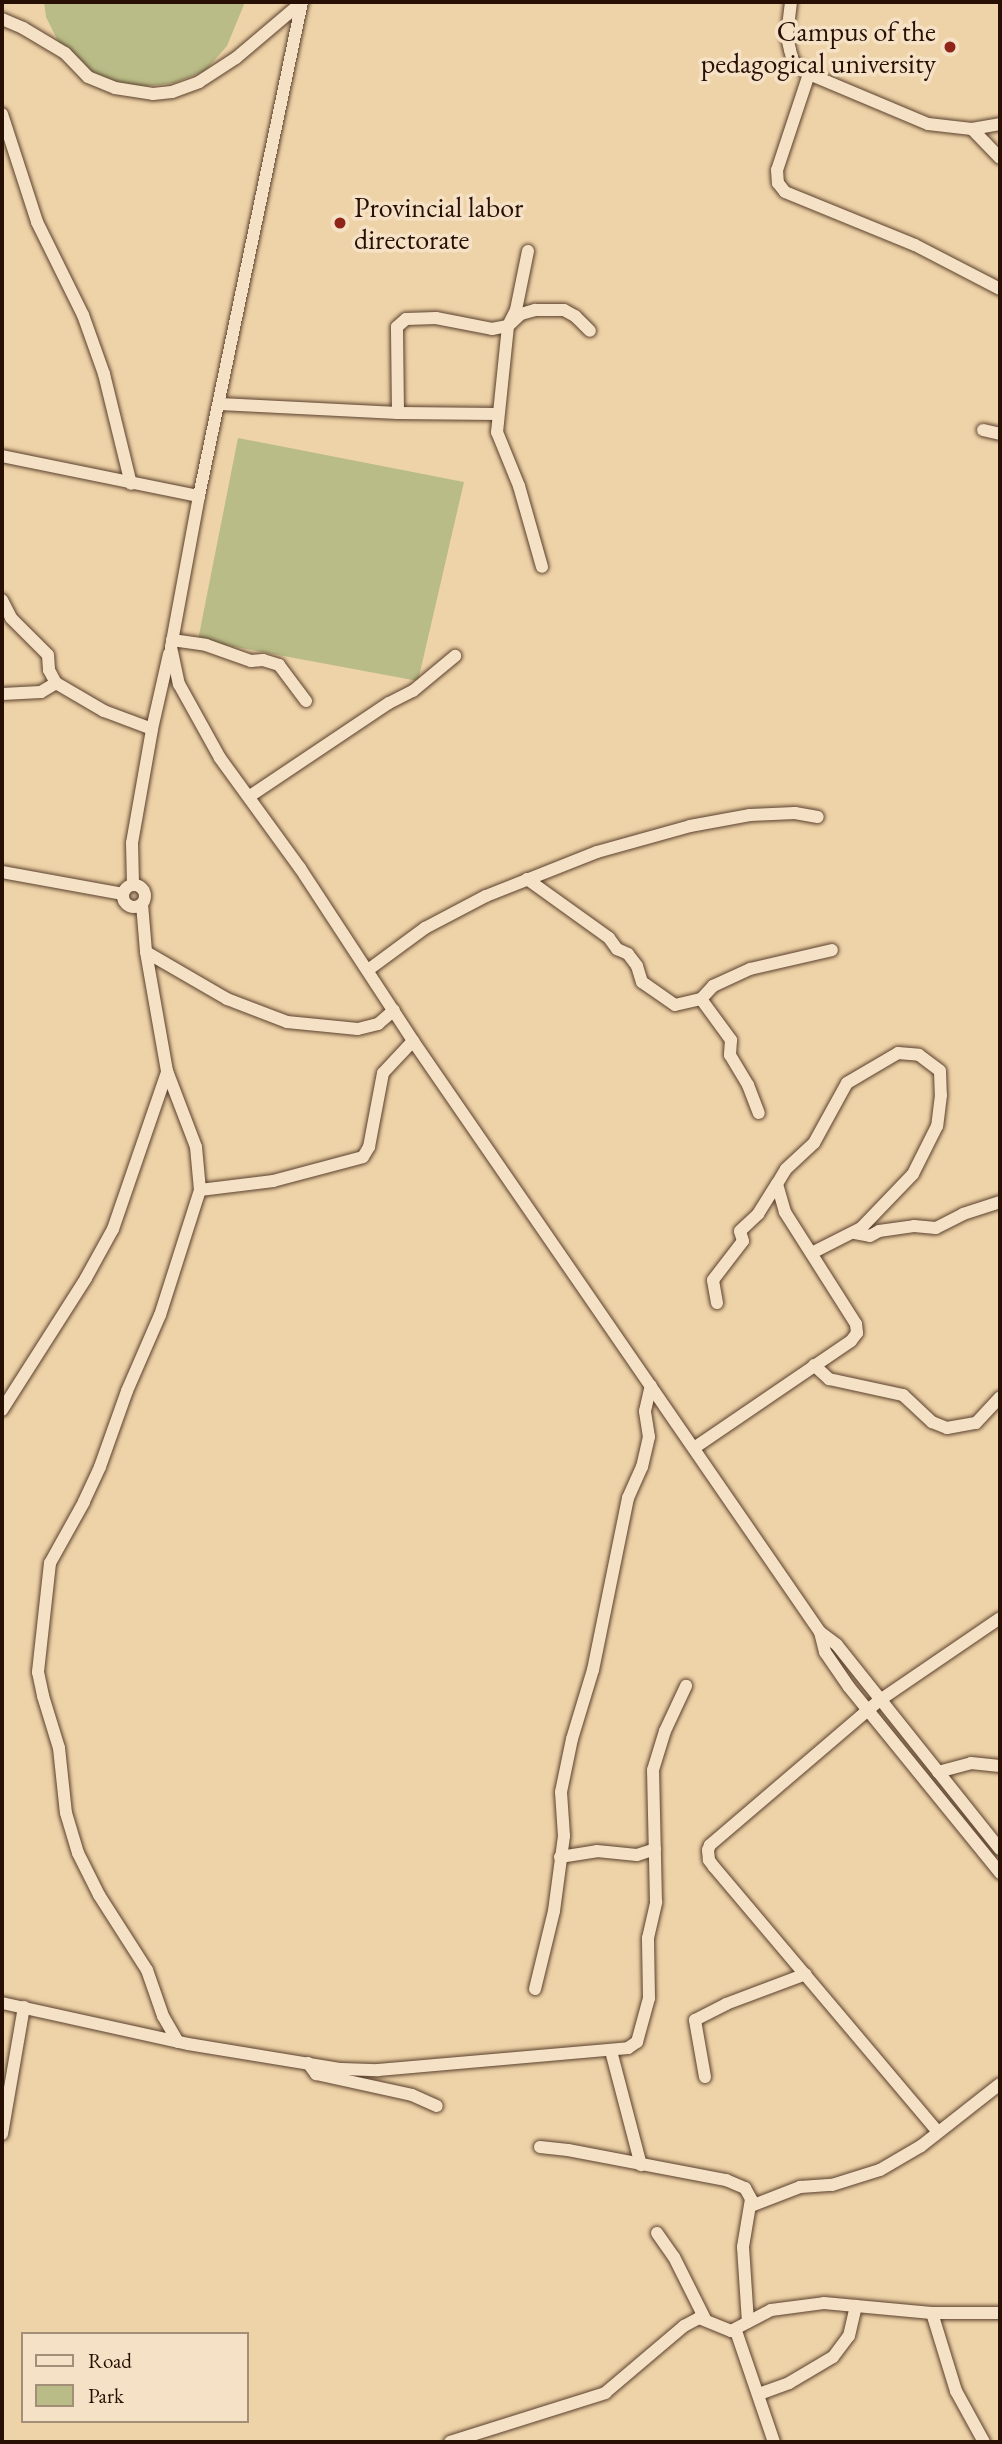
<!DOCTYPE html>
<html>
<head>
<meta charset="utf-8">
<style>
	body { margin:0 }
	#map { position:relative; width:1002px; height:2444px; overflow:hidden; background:#efd3a8; font-family:"EB Garamond",serif }
	div>[style] { position:absolute }
	[style*='--x'] { left:calc(var(--x)*1px); top:calc(var(--y)*1px); width:calc(var(--w)*1px); rotate:calc(var(--a)*1deg) }
	.green>* { inset:0; background:#babc87 }
	.roads { filter:drop-shadow(0 0 2px #5a402d) drop-shadow(0 0 2px #5a402d) }
	.minor>* { height:12px; margin:-6px; padding:0 6px; transform-origin:6px; border-radius:6px; background:#f5e2c6 }
	.minor>.ring { margin:-6px; padding:0; box-sizing:content-box; background:none; border:12px solid #f5e2c6; border-radius:50% }
	.dots>* { width:19px; height:19px; translate:-50% -50%; box-sizing:border-box; border:4px solid #f5e2c6; border-radius:50% }
	span { translate:-50% -50%; white-space:nowrap; text-align:center; line-height:1.15; -webkit-text-stroke:7px #f5e2c6; paint-order:stroke }
	.poi-label { font-size:28px; color:#280f04 }
	.right { translate:-100% -50%; text-align:right }
	.left { translate:0 -50%; text-align:left }
	.frame { position:absolute; inset:0; border:4px solid #280f04; pointer-events:none }
	.legend { position:absolute; left:21px; top:2332px; width:228px; height:91px; box-sizing:border-box; background:#f5e2c6; border:2px solid #a38e78; margin:0; padding:9px 12px; list-style:none; font-size:21px; color:#280f04 }
	.legend li { display:flex; align-items:center; gap:14px; height:35px }
	.legend b { width:35px; border:2px solid #a38e78 }
</style>
</head>
<body>
<div id="map">
	<div class="green">
		<div style="clip-path:polygon(44px 2px,245px 2px,227px 46px,205px 71px,174px 83px,138px 87px,109px 81px,83px 68px,61px 47px,46px 17px)"></div>
		<div style="clip-path:polygon(238px 438px,464px 482px,418px 681px,198px 640px)"></div>
	</div>
	<div class="roads">
		<div class="minor">
			<div style="--x:302;--y:2;--w:505;--a:101.78"></div>
			<div style="--x:199;--y:496;--w:154;--a:100.5"></div>
			<div style="--x:171;--y:647;--w:38;--a:78"></div>
			<div style="--x:179;--y:684;--w:85;--a:61"></div>
			<div style="--x:220;--y:758;--w:136;--a:54"></div>
			<div style="--x:300;--y:868;--w:207;--a:56.8"></div>
			<div style="--x:413;--y:1041;--w:718;--a:55.45"></div>
			<div style="--x:820;--y:1632;--w:21;--a:37"></div>
			<div style="--x:837;--y:1645;--w:261;--a:51.4"></div>
			<div style="--x:791;--y:2;--w:35;--a:97"></div>
			<div style="--x:787;--y:37;--w:13;--a:77"></div>
			<div style="--x:790;--y:50;--w:11;--a:75"></div>
			<div style="--x:793;--y:61;--w:21;--a:39"></div>
			<div style="--x:809;--y:74;--w:129;--a:22.8"></div>
			<div style="--x:928;--y:124;--w:44;--a:6.5"></div>
			<div style="--x:972;--y:129;--w:40;--a:46"></div>
			<div style="--x:2;--y:19;--w:23;--a:23"></div>
			<div style="--x:23;--y:28;--w:49;--a:30.8"></div>
			<div style="--x:65;--y:53;--w:33;--a:46"></div>
			<div style="--x:88;--y:77;--w:29;--a:22"></div>
			<div style="--x:115;--y:88;--w:38;--a:9"></div>
			<div style="--x:153;--y:94;--w:19;--a:-6"></div>
			<div style="--x:172;--y:92;--w:29;--a:-20"></div>
			<div style="--x:199;--y:82;--w:44;--a:-33"></div>
			<div style="--x:236;--y:58;--w:87;--a:-40.3"></div>
			<div style="--x:809;--y:74;--w:101;--a:108.4"></div>
			<div style="--x:777;--y:170;--w:13;--a:86"></div>
			<div style="--x:778;--y:183;--w:11;--a:52"></div>
			<div style="--x:785;--y:192;--w:140;--a:22.2"></div>
			<div style="--x:915;--y:245;--w:96;--a:27.4"></div>
			<div style="--x:2;--y:114;--w:114;--a:72"></div>
			<div style="--x:37;--y:222;--w:104;--a:63.7"></div>
			<div style="--x:83;--y:315;--w:63;--a:70.4"></div>
			<div style="--x:104;--y:374;--w:113;--a:76.2"></div>
			<div style="--x:972;--y:129;--w:28;--a:-10"></div>
			<div style="--x:528;--y:251;--w:60;--a:101.5"></div>
			<div style="--x:516;--y:310;--w:18;--a:117"></div>
			<div style="--x:508;--y:326;--w:107;--a:95.9"></div>
			<div style="--x:497;--y:432;--w:58;--a:67.8"></div>
			<div style="--x:519;--y:486;--w:84;--a:74.1"></div>
			<div style="--x:220;--y:404;--w:178;--a:2.9"></div>
			<div style="--x:398;--y:413;--w:100;--a:0.6"></div>
			<div style="--x:398;--y:413;--w:86;--a:-90.7"></div>
			<div style="--x:397;--y:327;--w:12;--a:-42"></div>
			<div style="--x:406;--y:319;--w:30;--a:-2"></div>
			<div style="--x:436;--y:318;--w:57;--a:11.1"></div>
			<div style="--x:492;--y:329;--w:16;--a:-11"></div>
			<div style="--x:508;--y:326;--w:18;--a:-43"></div>
			<div style="--x:521;--y:314;--w:15;--a:-16"></div>
			<div style="--x:535;--y:310;--w:29;--a:0"></div>
			<div style="--x:564;--y:310;--w:13;--a:29"></div>
			<div style="--x:575;--y:316;--w:21;--a:45"></div>
			<div style="--x:983;--y:430;--w:17;--a:13"></div>
			<div style="--x:2;--y:456;--w:201;--a:11.5"></div>
			<div style="--x:2;--y:600;--w:20;--a:63"></div>
			<div style="--x:11;--y:618;--w:52;--a:45"></div>
			<div style="--x:48;--y:655;--w:15;--a:86"></div>
			<div style="--x:49;--y:670;--w:15;--a:62"></div>
			<div style="--x:56;--y:683;--w:56;--a:30.3"></div>
			<div style="--x:104;--y:711;--w:51;--a:20.6"></div>
			<div style="--x:172;--y:640;--w:34;--a:8"></div>
			<div style="--x:206;--y:645;--w:48;--a:19.6"></div>
			<div style="--x:251;--y:661;--w:12;--a:-5"></div>
			<div style="--x:263;--y:660;--w:17;--a:17"></div>
			<div style="--x:279;--y:665;--w:45;--a:53.1"></div>
			<div style="--x:2;--y:694;--w:39;--a:-3"></div>
			<div style="--x:41;--y:692;--w:17;--a:-31"></div>
			<div style="--x:250;--y:796;--w:167;--a:-33.8"></div>
			<div style="--x:389;--y:703;--w:27;--a:-27"></div>
			<div style="--x:413;--y:691;--w:55;--a:-39.8"></div>
			<div style="--x:2;--y:872;--w:123;--a:10.3"></div>
			<div style="--x:527;--y:879;--w:101;--a:35.7"></div>
			<div style="--x:609;--y:938;--w:14;--a:54"></div>
			<div style="--x:617;--y:949;--w:12;--a:24"></div>
			<div style="--x:628;--y:954;--w:15;--a:53"></div>
			<div style="--x:637;--y:966;--w:17;--a:73"></div>
			<div style="--x:642;--y:982;--w:40;--a:34.9"></div>
			<div style="--x:675;--y:1005;--w:27;--a:-13"></div>
			<div style="--x:701;--y:999;--w:18;--a:-47"></div>
			<div style="--x:713;--y:986;--w:41;--a:-24.7"></div>
			<div style="--x:750;--y:969;--w:84;--a:-13"></div>
			<div style="--x:133;--y:884;--w:41;--a:-91.4"></div>
			<div style="--x:132;--y:843;--w:116;--a:-80"></div>
			<div style="--x:152;--y:729;--w:77;--a:-77.2"></div>
			<div class="ring" style="left:123px;top:885px;width:10px;height:10px"></div>
			<div style="--x:142;--y:904;--w:48;--a:85.2"></div>
			<div style="--x:146;--y:952;--w:121;--a:80"></div>
			<div style="--x:167;--y:1071;--w:81;--a:69.1"></div>
			<div style="--x:196;--y:1147;--w:43;--a:84.7"></div>
			<div style="--x:200;--y:1190;--w:131;--a:107.7"></div>
			<div style="--x:160;--y:1315;--w:83;--a:113.5"></div>
			<div style="--x:127;--y:1391;--w:81;--a:109.6"></div>
			<div style="--x:100;--y:1467;--w:38;--a:115"></div>
			<div style="--x:84;--y:1502;--w:70;--a:119.1"></div>
			<div style="--x:50;--y:1563;--w:110;--a:96.3"></div>
			<div style="--x:38;--y:1672;--w:25;--a:78"></div>
			<div style="--x:43;--y:1696;--w:54;--a:72.9"></div>
			<div style="--x:59;--y:1748;--w:65;--a:83.9"></div>
			<div style="--x:66;--y:1813;--w:42;--a:73.3"></div>
			<div style="--x:78;--y:1853;--w:47;--a:63.4"></div>
			<div style="--x:99;--y:1895;--w:89;--a:57.4"></div>
			<div style="--x:147;--y:1970;--w:49;--a:70.8"></div>
			<div style="--x:163;--y:2016;--w:30;--a:60"></div>
			<div style="--x:146;--y:952;--w:94;--a:30.1"></div>
			<div style="--x:227;--y:999;--w:64;--a:21"></div>
			<div style="--x:287;--y:1022;--w:71;--a:5.6"></div>
			<div style="--x:358;--y:1029;--w:21;--a:-14"></div>
			<div style="--x:378;--y:1024;--w:21;--a:-41"></div>
			<div style="--x:368;--y:970;--w:71;--a:-36.4"></div>
			<div style="--x:425;--y:928;--w:69;--a:-27.7"></div>
			<div style="--x:486;--y:896;--w:119;--a:-21.6"></div>
			<div style="--x:597;--y:852;--w:97;--a:-15.6"></div>
			<div style="--x:690;--y:826;--w:61;--a:-10.4"></div>
			<div style="--x:750;--y:815;--w:45;--a:-2.5"></div>
			<div style="--x:795;--y:813;--w:23;--a:10"></div>
			<div style="--x:701;--y:999;--w:51;--a:53.8"></div>
			<div style="--x:731;--y:1040;--w:15;--a:94"></div>
			<div style="--x:730;--y:1055;--w:35;--a:59"></div>
			<div style="--x:748;--y:1085;--w:30;--a:69"></div>
			<div style="--x:200;--y:1190;--w:74;--a:-7"></div>
			<div style="--x:273;--y:1181;--w:93;--a:-14.9"></div>
			<div style="--x:363;--y:1157;--w:12;--a:-59"></div>
			<div style="--x:369;--y:1147;--w:75;--a:-79.3"></div>
			<div style="--x:383;--y:1073;--w:44;--a:-46.8"></div>
			<div style="--x:855;--y:1233;--w:15;--a:11"></div>
			<div style="--x:870;--y:1236;--w:10;--a:-29"></div>
			<div style="--x:879;--y:1231;--w:35;--a:-8"></div>
			<div style="--x:914;--y:1226;--w:22;--a:5"></div>
			<div style="--x:936;--y:1228;--w:30;--a:-27"></div>
			<div style="--x:963;--y:1214;--w:39;--a:-18"></div>
			<div style="--x:717;--y:1303;--w:23;--a:-100"></div>
			<div style="--x:713;--y:1280;--w:49;--a:-52.4"></div>
			<div style="--x:743;--y:1241;--w:10;--a:-107"></div>
			<div style="--x:740;--y:1231;--w:25;--a:-43"></div>
			<div style="--x:758;--y:1214;--w:36;--a:-58"></div>
			<div style="--x:814;--y:1365;--w:21;--a:43"></div>
			<div style="--x:829;--y:1379;--w:76;--a:12.2"></div>
			<div style="--x:903;--y:1395;--w:40;--a:43"></div>
			<div style="--x:932;--y:1422;--w:16;--a:22"></div>
			<div style="--x:947;--y:1428;--w:29;--a:-10"></div>
			<div style="--x:976;--y:1423;--w:35;--a:-47"></div>
			<div style="--x:2;--y:1410;--w:156;--a:-57.5"></div>
			<div style="--x:86;--y:1278;--w:56;--a:-61.1"></div>
			<div style="--x:113;--y:1229;--w:166;--a:-71"></div>
			<div style="--x:694;--y:1448;--w:190;--a:-34.3"></div>
			<div style="--x:851;--y:1341;--w:10;--a:-53"></div>
			<div style="--x:857;--y:1333;--w:9;--a:-96"></div>
			<div style="--x:856;--y:1324;--w:133;--a:-122.4"></div>
			<div style="--x:785;--y:1212;--w:29;--a:-106"></div>
			<div style="--x:777;--y:1184;--w:17;--a:-59"></div>
			<div style="--x:786;--y:1169;--w:38;--a:-43"></div>
			<div style="--x:814;--y:1143;--w:68;--a:-61.2"></div>
			<div style="--x:847;--y:1083;--w:59;--a:-30.5"></div>
			<div style="--x:898;--y:1053;--w:21;--a:5"></div>
			<div style="--x:919;--y:1055;--w:26;--a:37"></div>
			<div style="--x:940;--y:1071;--w:24;--a:88"></div>
			<div style="--x:941;--y:1095;--w:31;--a:97"></div>
			<div style="--x:937;--y:1126;--w:54;--a:116.6"></div>
			<div style="--x:913;--y:1174;--w:75;--a:133.9"></div>
			<div style="--x:861;--y:1228;--w:55;--a:153"></div>
			<div style="--x:820;--y:1632;--w:21;--a:76"></div>
			<div style="--x:825;--y:1652;--w:42;--a:55.6"></div>
			<div style="--x:849;--y:1687;--w:240;--a:50.9"></div>
			<div style="--x:938;--y:1772;--w:34;--a:-15"></div>
			<div style="--x:971;--y:1763;--w:29;--a:6"></div>
			<div style="--x:560;--y:1857;--w:37;--a:-9"></div>
			<div style="--x:597;--y:1851;--w:40;--a:5.7"></div>
			<div style="--x:637;--y:1855;--w:19;--a:-18"></div>
			<div style="--x:535;--y:1989;--w:80;--a:-76.3"></div>
			<div style="--x:554;--y:1911;--w:76;--a:-82.4"></div>
			<div style="--x:564;--y:1836;--w:44;--a:-93.9"></div>
			<div style="--x:561;--y:1792;--w:54;--a:-78.3"></div>
			<div style="--x:572;--y:1739;--w:72;--a:-73.1"></div>
			<div style="--x:593;--y:1670;--w:176;--a:-78.5"></div>
			<div style="--x:628;--y:1498;--w:34;--a:-66"></div>
			<div style="--x:642;--y:1467;--w:31;--a:-77"></div>
			<div style="--x:649;--y:1437;--w:26;--a:-99"></div>
			<div style="--x:645;--y:1411;--w:26;--a:-77"></div>
			<div style="--x:2;--y:2003;--w:190;--a:12.4"></div>
			<div style="--x:188;--y:2044;--w:155;--a:9.3"></div>
			<div style="--x:341;--y:2069;--w:37;--a:2"></div>
			<div style="--x:378;--y:2070;--w:251;--a:-5"></div>
			<div style="--x:628;--y:2048;--w:11;--a:-34"></div>
			<div style="--x:637;--y:2042;--w:46;--a:-74.7"></div>
			<div style="--x:649;--y:1998;--w:60;--a:-91"></div>
			<div style="--x:648;--y:1938;--w:37;--a:-77"></div>
			<div style="--x:656;--y:1902;--w:132;--a:-91.3"></div>
			<div style="--x:653;--y:1770;--w:41;--a:-72.9"></div>
			<div style="--x:665;--y:1731;--w:50;--a:-65"></div>
			<div style="--x:611;--y:2051;--w:118;--a:75.3"></div>
			<div style="--x:308;--y:2063;--w:14;--a:54"></div>
			<div style="--x:316;--y:2074;--w:98;--a:12.3"></div>
			<div style="--x:412;--y:2095;--w:27;--a:24"></div>
			<div style="--x:705;--y:2077;--w:58;--a:-100"></div>
			<div style="--x:695;--y:2020;--w:35;--a:-27"></div>
			<div style="--x:726;--y:2004;--w:85;--a:-20.6"></div>
			<div style="--x:938;--y:2132;--w:347;--a:-130.2"></div>
			<div style="--x:714;--y:1867;--w:9;--a:-126"></div>
			<div style="--x:709;--y:1860;--w:10;--a:-96"></div>
			<div style="--x:708;--y:1850;--w:5;--a:-68"></div>
			<div style="--x:710;--y:1845;--w:223;--a:-40.5"></div>
			<div style="--x:880;--y:1700;--w:145;--a:-34.3"></div>
			<div style="--x:2;--y:2134;--w:129;--a:-80.2"></div>
			<div style="--x:540;--y:2147;--w:28;--a:6"></div>
			<div style="--x:568;--y:2150;--w:161;--a:10.8"></div>
			<div style="--x:726;--y:2180;--w:21;--a:23"></div>
			<div style="--x:745;--y:2188;--w:13;--a:61"></div>
			<div style="--x:751;--y:2199;--w:49;--a:99.5"></div>
			<div style="--x:743;--y:2247;--w:75;--a:86.2"></div>
			<div style="--x:751;--y:2206;--w:53;--a:-21.2"></div>
			<div style="--x:800;--y:2187;--w:32;--a:-4"></div>
			<div style="--x:832;--y:2185;--w:50;--a:-17.4"></div>
			<div style="--x:880;--y:2170;--w:48;--a:-30.3"></div>
			<div style="--x:921;--y:2146;--w:100;--a:-38.1"></div>
			<div style="--x:657;--y:2233;--w:29;--a:55"></div>
			<div style="--x:674;--y:2257;--w:69;--a:63.4"></div>
			<div style="--x:932;--y:2313;--w:82;--a:72.9"></div>
			<div style="--x:956;--y:2391;--w:58;--a:61.2"></div>
			<div style="--x:736;--y:2331;--w:117;--a:71.1"></div>
			<div style="--x:759;--y:2394;--w:32;--a:-20"></div>
			<div style="--x:789;--y:2383;--w:51;--a:-30.6"></div>
			<div style="--x:833;--y:2357;--w:26;--a:-53"></div>
			<div style="--x:849;--y:2336;--w:31;--a:-77"></div>
			<div style="--x:450;--y:2442;--w:163;--a:-17.5"></div>
			<div style="--x:605;--y:2393;--w:104;--a:-40.3"></div>
			<div style="--x:684;--y:2326;--w:17;--a:-28"></div>
			<div style="--x:699;--y:2318;--w:35;--a:22"></div>
			<div style="--x:731;--y:2331;--w:45;--a:-27.7"></div>
			<div style="--x:771;--y:2310;--w:53;--a:-7.5"></div>
			<div style="--x:824;--y:2303;--w:108;--a:5.3"></div>
			<div style="--x:932;--y:2313;--w:68;--a:0"></div>
		</div>
	</div>
	<div class="dots">
		<div style="left:950px;top:47px;background:#8f2418"></div>
		<div style="left:340px;top:223px;background:#8f2418"></div>
	</div>
	<div class="poi-label">
		<span class="right" style="left:936px;top:47px">Campus of the<br>pedagogical university</span>
		<span class="left" style="left:354px;top:223px">Provincial labor<br>directorate</span>
	</div>
	<div class="frame"></div>
	<ul class="legend">
	<li><b style="height:9px;background:#f5e2c6"></b>Road</li>
	<li><b style="height:19px;background:#babc87"></b>Park</li>
	</ul>
</div>
</body>
</html>
